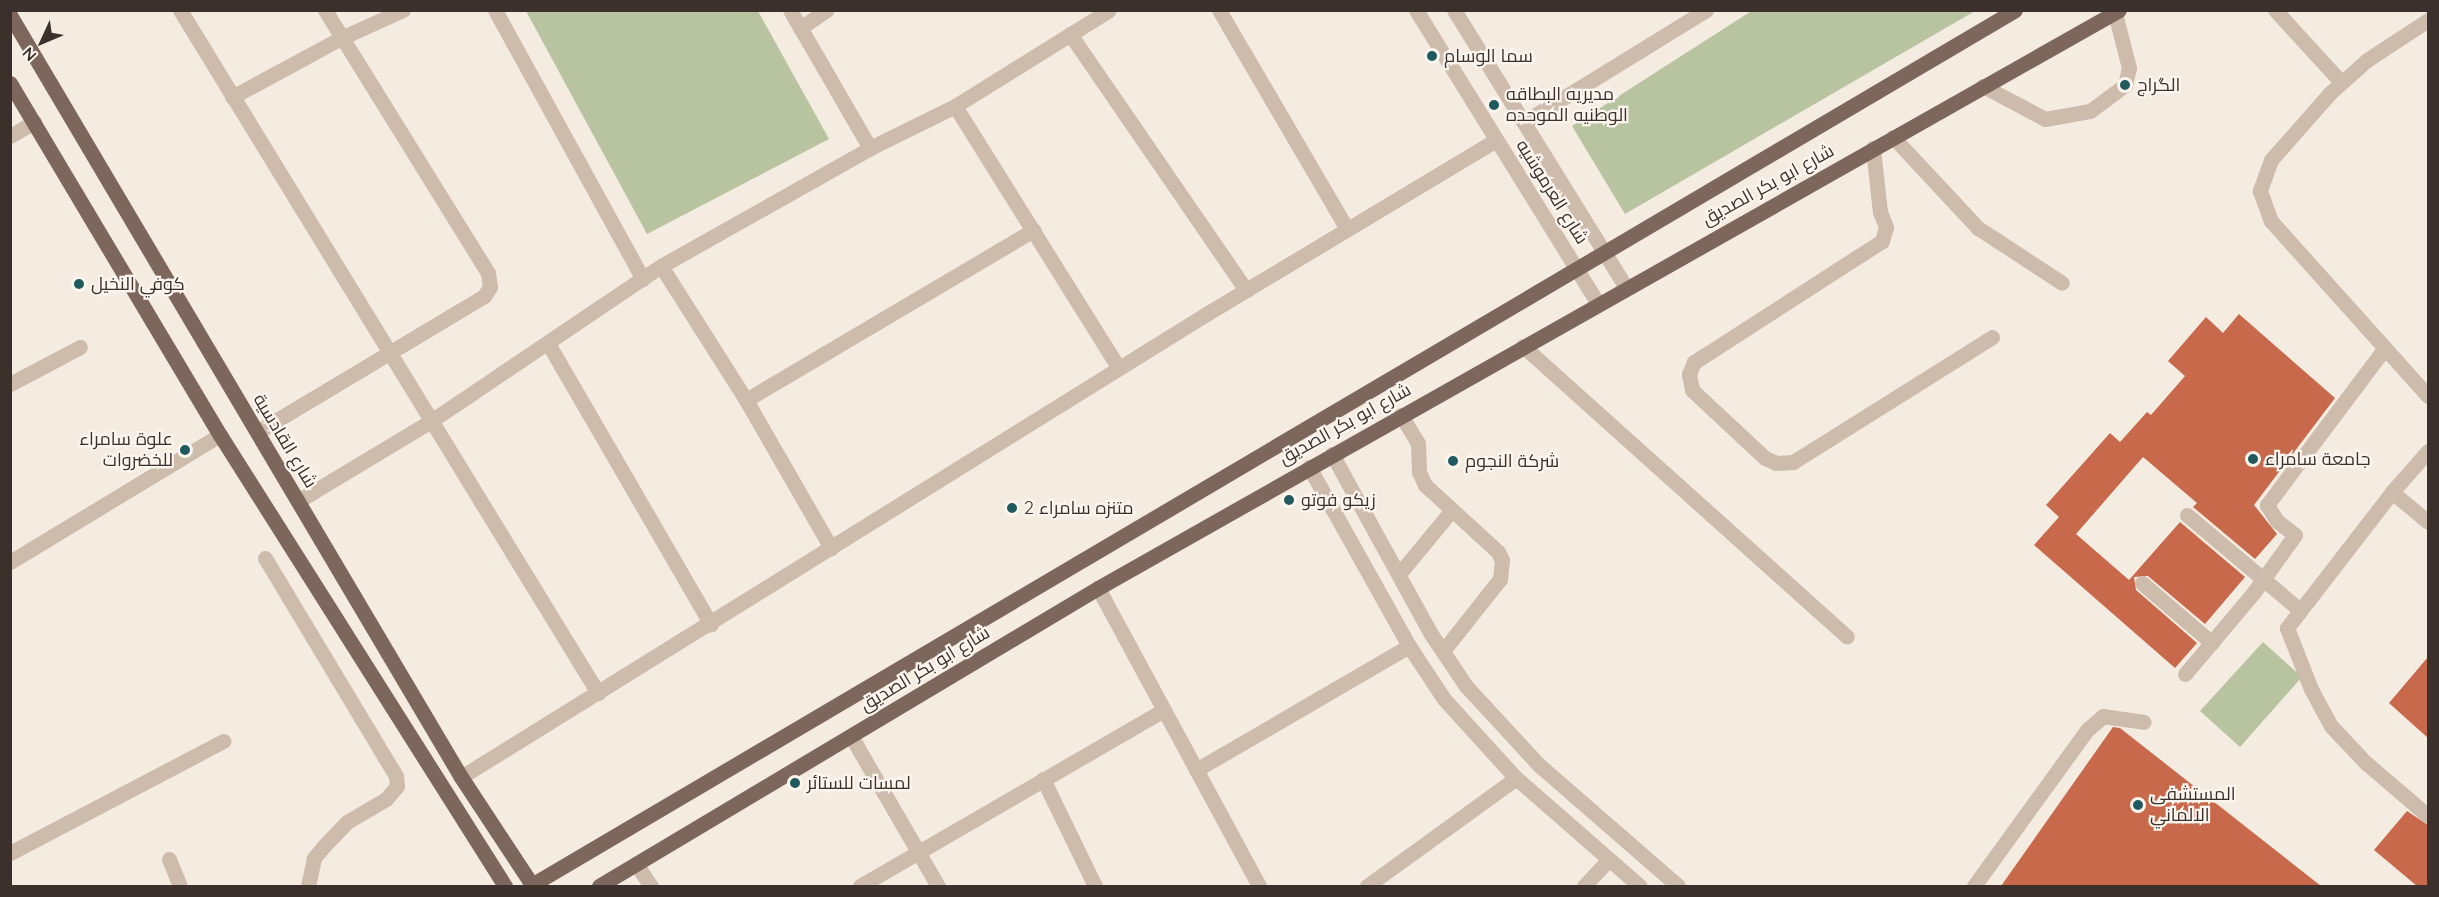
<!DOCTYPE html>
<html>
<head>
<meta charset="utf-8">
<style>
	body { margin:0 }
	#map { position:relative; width:2439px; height:897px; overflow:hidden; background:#f4ebe1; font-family:Quicksand,Cairo,sans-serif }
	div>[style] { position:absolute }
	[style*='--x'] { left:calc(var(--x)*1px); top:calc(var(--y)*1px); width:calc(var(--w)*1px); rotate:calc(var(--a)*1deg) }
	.green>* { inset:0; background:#b8c4a0 }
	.building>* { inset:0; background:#c8694b }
	.minor>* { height:15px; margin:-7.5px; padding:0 7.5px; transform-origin:7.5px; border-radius:7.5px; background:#cdbbac }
	.major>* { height:15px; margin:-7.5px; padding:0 7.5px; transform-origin:7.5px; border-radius:7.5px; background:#7d675c }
	.dots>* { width:16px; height:16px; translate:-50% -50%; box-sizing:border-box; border:3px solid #fbf5ee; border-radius:50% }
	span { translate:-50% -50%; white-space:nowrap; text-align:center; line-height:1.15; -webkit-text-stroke:4.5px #fbf5ee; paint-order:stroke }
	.poi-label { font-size:18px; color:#3b302b }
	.left { translate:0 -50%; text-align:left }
	.right { translate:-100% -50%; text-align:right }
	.street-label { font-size:18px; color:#3b302b }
	.frame { position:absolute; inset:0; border:12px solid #3b302b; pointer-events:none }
	.north { position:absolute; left:12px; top:12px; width:60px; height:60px; -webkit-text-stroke:4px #fbf5ee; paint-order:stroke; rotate:226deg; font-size:16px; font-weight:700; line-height:24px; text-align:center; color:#3b302b }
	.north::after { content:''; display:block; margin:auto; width:21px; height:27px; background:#3b302b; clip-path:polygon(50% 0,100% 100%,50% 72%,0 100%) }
</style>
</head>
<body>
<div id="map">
	<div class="green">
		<div style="clip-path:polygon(1753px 10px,1975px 11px,1625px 214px,1572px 126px)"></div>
		<div style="clip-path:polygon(526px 11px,758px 11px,829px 139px,647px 234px)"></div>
		<div style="clip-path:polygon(2263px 642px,2302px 677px,2240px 747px,2200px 711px)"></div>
	</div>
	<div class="building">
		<div style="clip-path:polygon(2239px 314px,2335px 398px,2254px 505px,2277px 534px,2255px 559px,2193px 507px,2197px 503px,2143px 457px,2076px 534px,2129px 580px,2180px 522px,2245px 577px,2205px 624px,2148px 576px,2134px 577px,2136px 590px,2197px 643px,2175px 668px,2034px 545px,2059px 517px,2046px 505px,2110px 433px,2120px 442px,2147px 412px,2151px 415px,2185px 376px,2168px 361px,2206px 317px,2223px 333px)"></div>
		<div style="clip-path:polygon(2428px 657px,2428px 738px,2389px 703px)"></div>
		<div style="clip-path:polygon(2113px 727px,2120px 728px,2321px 886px,2001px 886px)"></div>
		<div style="clip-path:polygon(2407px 811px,2428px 825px,2428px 886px,2417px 886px,2374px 850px)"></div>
	</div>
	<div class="minor">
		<div style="--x:180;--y:10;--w:801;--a:58.53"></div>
		<div style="--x:495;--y:10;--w:307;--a:61.2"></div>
		<div style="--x:790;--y:10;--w:160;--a:59.9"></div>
		<div style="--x:1219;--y:10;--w:254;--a:59.7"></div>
		<div style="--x:1416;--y:10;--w:345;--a:58.2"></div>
		<div style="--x:1454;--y:10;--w:326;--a:58.2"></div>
		<div style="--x:2275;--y:10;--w:98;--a:47.5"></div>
		<div style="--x:2428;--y:20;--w:73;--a:146.7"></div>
		<div style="--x:2367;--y:60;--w:50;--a:138.3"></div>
		<div style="--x:2330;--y:93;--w:89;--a:131.4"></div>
		<div style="--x:2271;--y:160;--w:33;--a:110"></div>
		<div style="--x:2260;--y:191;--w:32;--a:70"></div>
		<div style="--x:2271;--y:221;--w:235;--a:48.1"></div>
		<div style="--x:800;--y:28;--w:32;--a:-34"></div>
		<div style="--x:1070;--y:34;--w:311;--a:55.5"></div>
		<div style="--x:1983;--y:86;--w:70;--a:28"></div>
		<div style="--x:2045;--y:119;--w:46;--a:-10.1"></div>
		<div style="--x:2090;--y:111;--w:44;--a:-36.6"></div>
		<div style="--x:2125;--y:85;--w:17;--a:-77"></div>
		<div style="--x:2129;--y:68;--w:57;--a:-104.3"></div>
		<div style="--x:232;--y:97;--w:124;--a:-28.4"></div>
		<div style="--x:341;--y:38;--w:68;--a:-24.3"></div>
		<div style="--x:955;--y:106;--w:309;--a:58"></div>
		<div style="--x:1524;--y:122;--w:214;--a:-31.6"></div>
		<div style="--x:10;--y:136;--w:28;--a:-30"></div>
		<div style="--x:1893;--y:137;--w:125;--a:47"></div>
		<div style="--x:1978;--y:228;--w:100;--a:33.2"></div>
		<div style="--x:1873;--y:148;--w:64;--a:83.8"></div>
		<div style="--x:1880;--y:212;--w:16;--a:68"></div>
		<div style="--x:1886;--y:227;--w:15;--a:106"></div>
		<div style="--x:1882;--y:241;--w:224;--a:147.2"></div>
		<div style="--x:1694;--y:362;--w:13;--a:113"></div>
		<div style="--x:1689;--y:374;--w:16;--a:79"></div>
		<div style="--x:1692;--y:390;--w:100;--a:43"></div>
		<div style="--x:1765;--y:458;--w:12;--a:24"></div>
		<div style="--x:1776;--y:463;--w:17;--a:-3"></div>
		<div style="--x:1793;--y:462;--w:235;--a:-32.1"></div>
		<div style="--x:661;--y:266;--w:159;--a:57.6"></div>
		<div style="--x:746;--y:400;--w:171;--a:60.1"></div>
		<div style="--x:549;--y:345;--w:323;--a:59.9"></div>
		<div style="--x:1523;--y:346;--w:435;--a:41.9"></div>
		<div style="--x:10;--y:384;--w:79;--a:-27.9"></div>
		<div style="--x:746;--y:400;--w:334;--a:-30.6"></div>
		<div style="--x:1401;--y:415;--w:33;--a:59"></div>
		<div style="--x:1418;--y:443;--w:29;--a:88"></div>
		<div style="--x:1419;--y:472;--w:14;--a:65"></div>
		<div style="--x:1425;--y:485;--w:99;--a:42.5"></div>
		<div style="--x:1498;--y:552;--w:9;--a:63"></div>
		<div style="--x:1502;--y:560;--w:19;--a:96"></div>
		<div style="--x:1500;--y:579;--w:92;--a:128.4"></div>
		<div style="--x:257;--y:432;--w:265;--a:-30.9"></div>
		<div style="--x:484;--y:296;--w:11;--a:-56"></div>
		<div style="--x:490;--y:287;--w:14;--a:-98"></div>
		<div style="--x:488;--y:273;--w:309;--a:-121.8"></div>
		<div style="--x:2428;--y:451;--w:55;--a:131.3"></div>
		<div style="--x:2392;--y:492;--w:172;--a:127.7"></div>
		<div style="--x:2287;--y:628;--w:66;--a:68.5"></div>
		<div style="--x:2311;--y:689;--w:42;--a:61.6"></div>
		<div style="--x:2331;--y:726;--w:50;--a:46.6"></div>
		<div style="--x:2365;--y:762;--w:83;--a:40.6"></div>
		<div style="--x:1332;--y:454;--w:205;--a:61.2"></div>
		<div style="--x:1431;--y:634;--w:63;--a:56.1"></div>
		<div style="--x:1466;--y:686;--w:108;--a:47.3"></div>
		<div style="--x:1539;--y:765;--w:184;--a:41"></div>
		<div style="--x:1309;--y:467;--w:205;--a:60.8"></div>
		<div style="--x:1409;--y:646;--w:64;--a:56.6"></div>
		<div style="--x:1444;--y:699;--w:107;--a:47.7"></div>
		<div style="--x:1516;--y:778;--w:164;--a:41.1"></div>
		<div style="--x:2392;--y:492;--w:47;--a:39.8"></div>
		<div style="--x:298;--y:501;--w:155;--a:-31"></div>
		<div style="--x:431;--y:421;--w:277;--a:-34"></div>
		<div style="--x:661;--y:266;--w:240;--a:-29.4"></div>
		<div style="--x:870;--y:148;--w:95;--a:-26.3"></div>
		<div style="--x:955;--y:106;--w:181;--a:-31.9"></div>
		<div style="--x:2187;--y:515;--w:148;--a:40.1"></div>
		<div style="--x:265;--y:558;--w:254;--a:59"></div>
		<div style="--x:396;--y:776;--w:10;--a:84"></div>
		<div style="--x:397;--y:786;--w:17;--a:130"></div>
		<div style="--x:386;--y:799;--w:45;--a:149.5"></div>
		<div style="--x:347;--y:822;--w:33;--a:134"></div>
		<div style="--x:324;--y:846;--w:16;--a:130"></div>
		<div style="--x:314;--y:858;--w:29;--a:102"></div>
		<div style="--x:10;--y:562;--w:245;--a:-31.2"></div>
		<div style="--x:1399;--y:574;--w:83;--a:-50.4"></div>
		<div style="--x:2142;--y:583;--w:92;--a:40.6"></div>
		<div style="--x:1098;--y:588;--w:339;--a:61.6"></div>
		<div style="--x:2185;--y:674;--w:107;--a:-49.9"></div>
		<div style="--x:2254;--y:592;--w:70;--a:-54.3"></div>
		<div style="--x:2295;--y:535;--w:23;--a:-142"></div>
		<div style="--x:2277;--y:521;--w:19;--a:-122"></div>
		<div style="--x:2267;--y:505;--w:196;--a:-53.1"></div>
		<div style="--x:851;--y:736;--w:173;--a:59.9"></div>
		<div style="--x:1196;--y:770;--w:246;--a:-30.2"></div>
		<div style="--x:461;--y:777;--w:879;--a:-31.85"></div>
		<div style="--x:1208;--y:313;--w:336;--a:-31"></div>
		<div style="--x:1043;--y:779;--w:119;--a:64.1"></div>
		<div style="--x:10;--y:853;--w:241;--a:-27.7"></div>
		<div style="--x:169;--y:859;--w:29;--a:68"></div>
		<div style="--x:636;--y:864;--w:27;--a:56"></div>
		<div style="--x:860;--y:886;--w:351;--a:-30.1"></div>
		<div style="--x:1367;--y:886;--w:184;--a:-35.9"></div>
		<div style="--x:1584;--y:886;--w:35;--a:-47"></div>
		<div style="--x:1974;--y:886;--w:193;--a:-54.1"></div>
		<div style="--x:2087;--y:730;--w:21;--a:-41"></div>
		<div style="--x:2103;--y:716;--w:41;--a:8.3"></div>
	</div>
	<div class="major">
		<div style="--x:10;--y:15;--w:885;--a:59.38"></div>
		<div style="--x:461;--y:777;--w:127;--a:56.6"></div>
		<div style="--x:10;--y:83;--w:410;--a:59.2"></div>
		<div style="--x:220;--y:435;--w:534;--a:57.71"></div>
		<div style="--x:535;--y:883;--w:1718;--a:-30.53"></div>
		<div style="--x:599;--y:886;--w:581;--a:-30.85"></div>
		<div style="--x:1098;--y:588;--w:1173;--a:-29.51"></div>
	</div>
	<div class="dots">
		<div style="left:1432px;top:56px;background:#1f5a5e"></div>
		<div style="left:2125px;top:85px;background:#1f5a5e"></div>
		<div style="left:1494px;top:105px;background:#1f5a5e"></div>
		<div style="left:79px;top:284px;background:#1f5a5e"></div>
		<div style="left:185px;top:450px;background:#1f5a5e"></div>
		<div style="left:2253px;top:459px;background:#1f5a5e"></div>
		<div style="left:1453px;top:461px;background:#1f5a5e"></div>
		<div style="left:1289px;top:500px;background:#1f5a5e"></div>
		<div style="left:1012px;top:508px;background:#1f5a5e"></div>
		<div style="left:795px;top:783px;background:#1f5a5e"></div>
		<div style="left:2138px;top:805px;background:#1f5a5e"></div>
	</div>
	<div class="poi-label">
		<span class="left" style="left:1444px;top:56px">سما الوسام</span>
		<span class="left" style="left:2137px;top:85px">الگراج</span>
		<span class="left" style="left:1506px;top:105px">مديريه البطاقه<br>الوطنيه الموحده</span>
		<span class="left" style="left:91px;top:284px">كوفي النخيل</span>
		<span class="right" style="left:173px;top:450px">علوة سامراء<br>للخضروات</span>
		<span class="left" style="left:2265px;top:459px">جامعة سامراء</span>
		<span class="left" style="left:1465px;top:461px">شركة النجوم</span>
		<span class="left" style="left:1301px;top:500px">زيكو فوتو</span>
		<span class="left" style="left:1024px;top:508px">متنزه سامراء 2</span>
		<span class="left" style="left:807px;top:783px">لمسات للستائر</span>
		<span class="left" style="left:2150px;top:805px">المستشفى<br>الالماني</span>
	</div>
	<div class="street-label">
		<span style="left:1768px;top:185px;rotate:-29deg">شارع ابو بكر الصديق</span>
		<span style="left:1552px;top:192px;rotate:58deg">شارع العرموشيه</span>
		<span style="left:1345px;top:424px;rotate:-29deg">شارع ابو بكر الصديق</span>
		<span style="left:285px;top:441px;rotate:59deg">شارع القادسية</span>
		<span style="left:925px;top:669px;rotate:-31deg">شارع ابو بكر الصديق</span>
	</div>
	<div class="frame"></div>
	<div class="north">N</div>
</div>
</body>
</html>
